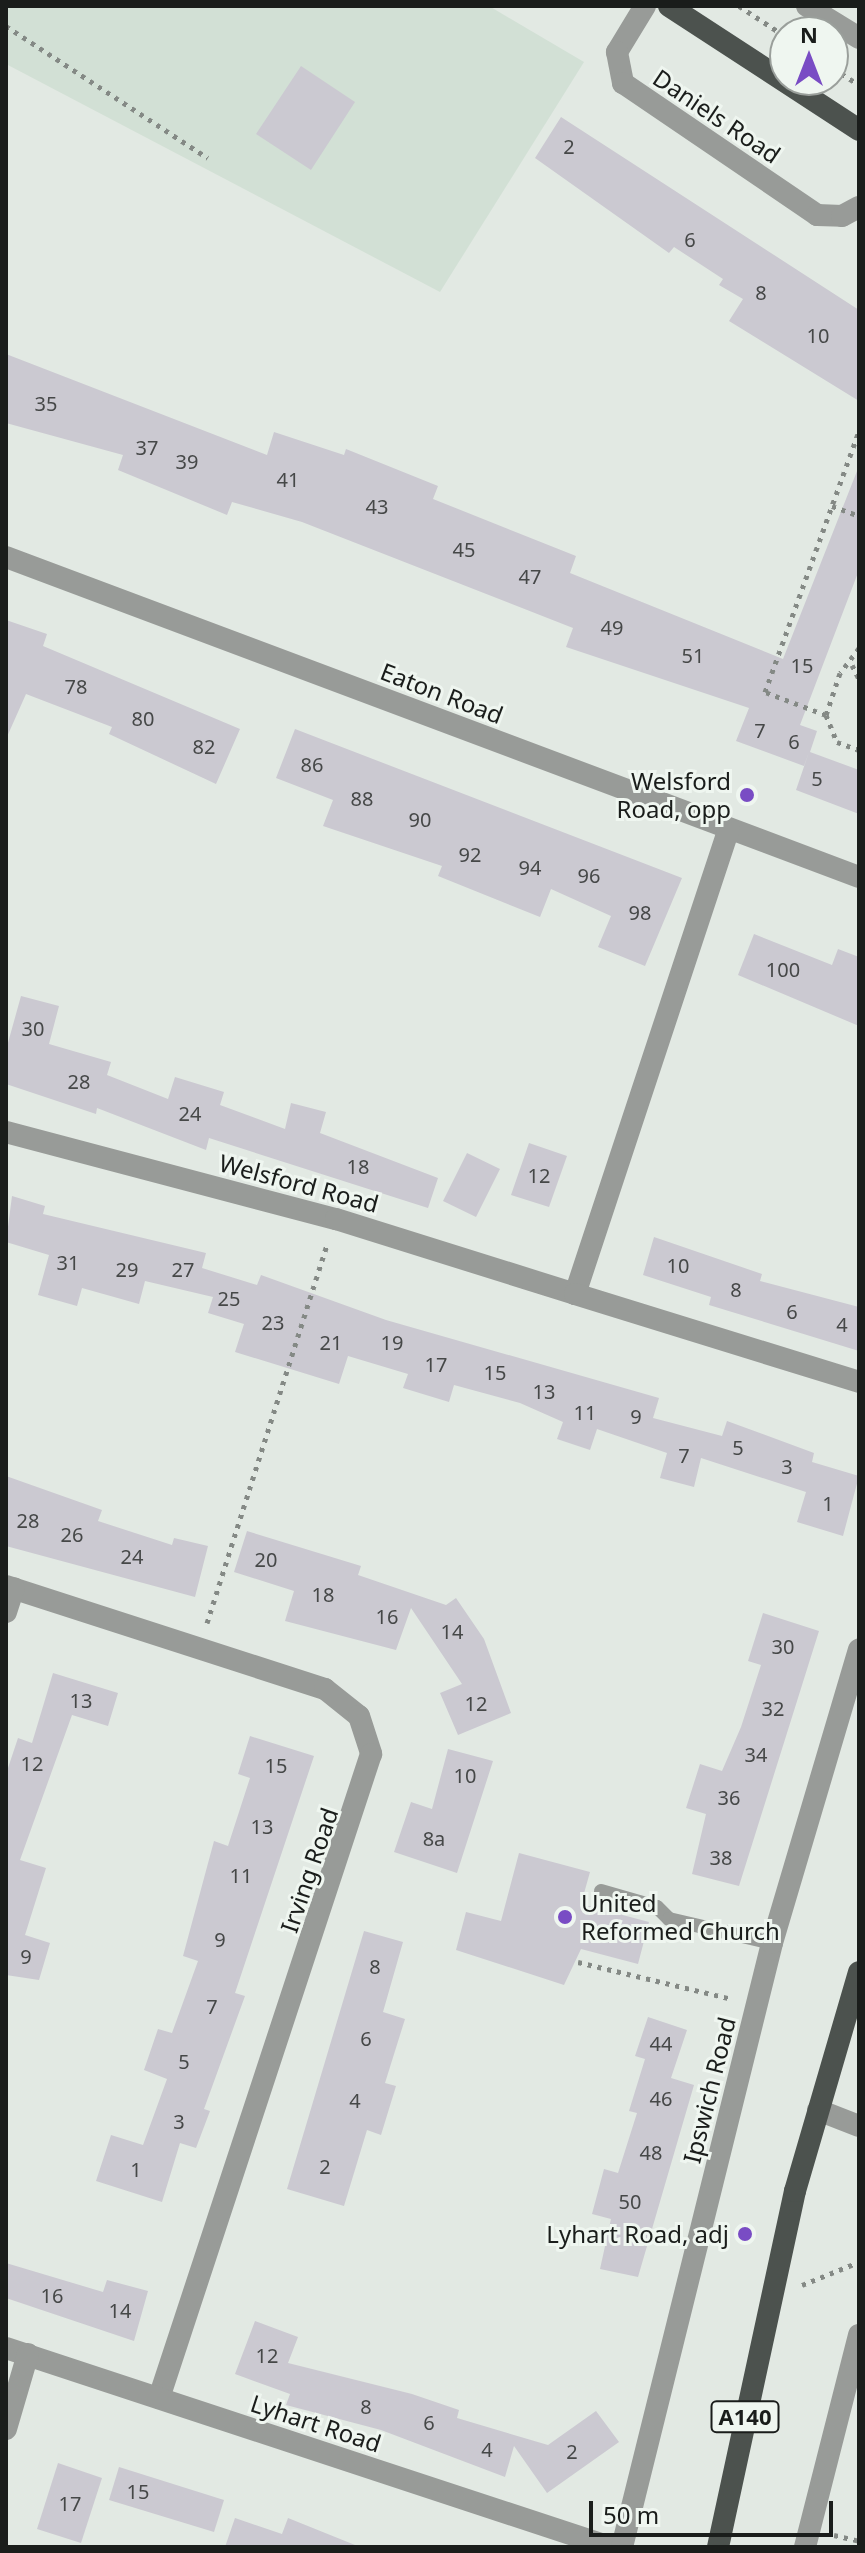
<!DOCTYPE html>
<html>
<head>
<meta charset="utf-8">
<style>
	body { margin:0 }
	#map { position:relative; width:865px; height:2553px; overflow:hidden; background:#e2e9e3; font-family:"Noto Sans",sans-serif }
	div>[style] { position:absolute }
	[style*='--x'] { left:calc(var(--x)*1px); top:calc(var(--y)*1px); width:calc(var(--w)*1px); rotate:calc(var(--a)*1deg) }
	.built>* { inset:0; background:#d2e0d5 }
	.building>* { inset:0; background:#cbc9d1 }
	.path>* { height:5px; margin-top:-2.5px; transform-origin:0; background:repeating-linear-gradient(90deg,#848985 0 4px,transparent 0 10px) }
	.service>* { height:14px; margin:-7px; padding:0 7px; transform-origin:7px; border-radius:7px; background:#989b98 }
	.minor>* { height:22px; margin:-11px; padding:0 11px; transform-origin:11px; border-radius:11px; background:#989b98 }
	.trunk>* { height:22px; margin:-11px; padding:0 11px; transform-origin:11px; border-radius:11px; background:#4c524e }
	.dots>* { width:22px; height:22px; translate:-50% -50%; box-sizing:border-box; border:4px solid #eff6f0; border-radius:50% }
	span { translate:-50% -50%; white-space:nowrap; text-align:center; line-height:1.15; -webkit-text-stroke:6px #eff6f0; paint-order:stroke }
	.number-label { font-size:20px; color:#464848 }
	.number-label span { -webkit-text-stroke-width:0 }
	.shield-label span { padding:2px 6px; background:#eff6f0; border:2px solid; border-radius:6px; -webkit-text-stroke-width:0 }
	.shield-label { font-size:22px; color:#1a1d1b; font-weight:700 }
	.street-label { font-size:24px; color:#1a1d1b }
	.poi-label { font-size:24px; color:#1a1d1b }
	.right { translate:-100% -50%; text-align:right }
	.left { translate:0 -50%; text-align:left }
	.frame { position:absolute; inset:0; border:8px solid #1a1d1b; pointer-events:none }
	.north { position:absolute; left:769px; top:16px; width:80px; height:80px; box-sizing:border-box; background:#eff6f0; border:2px solid #9a9f9b; border-radius:50%; rotate:0deg; font-size:22px; font-weight:700; line-height:32px; text-align:center; color:#1a1d1b }
	.north::after { content:''; display:block; margin:auto; width:28px; height:36px; background:#794cc4; clip-path:polygon(50% 0,100% 100%,50% 72%,0 100%) }
	.scale { position:absolute; left:589px; top:2501px; width:244px; height:36px; box-sizing:border-box; border:4px solid #1a1d1b; border-top:0; padding-left:10px; font-size:24px; line-height:28px; white-space:nowrap; color:#1a1d1b; -webkit-text-stroke:6px #eff6f0; paint-order:stroke }
</style>
</head>
<body>
<div id="map">
	<div class="built">
		<div style="clip-path:polygon(6px 6px,489px 6px,584px 62px,440px 292px,6px 64px)"></div>
	</div>
	<div class="building">
		<div style="clip-path:polygon(301px 66px,355px 102px,311px 170px,256px 134px)"></div>
		<div style="clip-path:polygon(561px 117px,859px 310px,859px 401px,729px 321px,743px 299px,719px 285px,723px 279px,674px 247px,669px 253px,535px 158px)"></div>
		<div style="clip-path:polygon(6px 354px,267px 455px,274px 432px,344px 455px,346px 449px,438px 486px,433px 499px,576px 556px,570px 573px,783px 659px,859px 466px,859px 570px,800px 725px,817px 731px,810px 752px,859px 770px,859px 814px,796px 790px,809px 752px,804px 766px,736px 741px,749px 708px,566px 647px,573px 628px,302px 522px,232px 502px,227px 515px,118px 470px,123px 455px,6px 423px)"></div>
		<div style="clip-path:polygon(6px 620px,47px 634px,43px 646px,240px 729px,216px 784px,109px 734px,112px 727px,26px 694px,6px 739px)"></div>
		<div style="clip-path:polygon(295px 729px,682px 878px,645px 966px,598px 947px,611px 916px,551px 889px,540px 917px,438px 876px,442px 866px,323px 826px,333px 800px,276px 778px)"></div>
		<div style="clip-path:polygon(754px 934px,832px 965px,838px 949px,859px 957px,859px 1026px,738px 975px)"></div>
		<div style="clip-path:polygon(21px 996px,59px 1006px,49px 1044px,111px 1062px,107px 1075px,168px 1099px,175px 1077px,224px 1092px,220px 1105px,285px 1129px,291px 1103px,326px 1112px,320px 1133px,438px 1178px,428px 1208px,209px 1138px,206px 1150px,97px 1108px,96px 1114px,6px 1084px,6px 1050px)"></div>
		<div style="clip-path:polygon(529px 1143px,567px 1156px,549px 1207px,511px 1195px)"></div>
		<div style="clip-path:polygon(467px 1153px,500px 1169px,476px 1217px,443px 1201px)"></div>
		<div style="clip-path:polygon(12px 1196px,45px 1206px,43px 1214px,206px 1253px,202px 1268px,257px 1285px,261px 1275px,386px 1320px,659px 1398px,653px 1418px,722px 1436px,727px 1421px,814px 1453px,812px 1462px,859px 1476px,843px 1536px,797px 1522px,806px 1492px,701px 1458px,694px 1487px,660px 1478px,667px 1453px,597px 1429px,590px 1450px,557px 1439px,563px 1422px,520px 1403px,454px 1385px,449px 1402px,403px 1388px,408px 1374px,348px 1356px,339px 1384px,235px 1352px,244px 1324px,208px 1313px,213px 1297px,145px 1281px,139px 1304px,82px 1288px,77px 1306px,38px 1295px,49px 1255px,6px 1242px)"></div>
		<div style="clip-path:polygon(654px 1237px,762px 1274px,760px 1281px,859px 1307px,859px 1351px,709px 1305px,711px 1297px,643px 1275px)"></div>
		<div style="clip-path:polygon(6px 1476px,102px 1510px,98px 1521px,172px 1545px,174px 1538px,208px 1546px,195px 1597px,6px 1546px)"></div>
		<div style="clip-path:polygon(247px 1531px,361px 1566px,358px 1575px,446px 1605px,456px 1598px,484px 1639px,511px 1713px,458px 1735px,440px 1693px,462px 1684px,411px 1608px,396px 1650px,285px 1621px,294px 1591px,234px 1572px)"></div>
		<div style="clip-path:polygon(763px 1613px,819px 1631px,739px 1886px,692px 1874px,706px 1814px,686px 1808px,700px 1764px,722px 1771px,741px 1727px,761px 1665px,748px 1661px)"></div>
		<div style="clip-path:polygon(53px 1673px,118px 1693px,108px 1726px,72px 1715px,20px 1860px,46px 1868px,25px 1935px,50px 1943px,39px 1980px,6px 1975px,6px 1774px,18px 1738px,32px 1743px)"></div>
		<div style="clip-path:polygon(250px 1736px,314px 1756px,235px 1993px,245px 1996px,204px 2109px,210px 2111px,196px 2148px,180px 2143px,162px 2202px,96px 2181px,111px 2135px,143px 2145px,167px 2079px,144px 2070px,158px 2029px,172px 2033px,198px 1961px,183px 1956px,214px 1841px,228px 1846px,250px 1778px,238px 1774px)"></div>
		<div style="clip-path:polygon(448px 1749px,493px 1761px,457px 1873px,394px 1852px,411px 1802px,432px 1809px)"></div>
		<div style="clip-path:polygon(519px 1853px,590px 1872px,581px 1904px,649px 1922px,638px 1964px,581px 1949px,564px 1985px,456px 1950px,466px 1912px,501px 1921px)"></div>
		<div style="clip-path:polygon(364px 1931px,403px 1942px,383px 2012px,405px 2019px,385px 2083px,396px 2086px,381px 2135px,367px 2130px,344px 2206px,287px 2189px)"></div>
		<div style="clip-path:polygon(648px 2017px,687px 2030px,671px 2078px,694px 2085px,638px 2277px,600px 2269px,611px 2219px,592px 2214px,604px 2169px,618px 2173px,637px 2113px,629px 2111px,645px 2059px,635px 2056px)"></div>
		<div style="clip-path:polygon(6px 2263px,103px 2292px,107px 2280px,148px 2291px,134px 2341px,6px 2298px)"></div>
		<div style="clip-path:polygon(255px 2321px,298px 2337px,288px 2363px,412px 2394px,459px 2410px,457px 2418px,548px 2445px,596px 2411px,619px 2442px,547px 2493px,514px 2446px,505px 2477px,381px 2430px,286px 2405px,290px 2394px,235px 2374px)"></div>
		<div style="clip-path:polygon(58px 2463px,102px 2478px,81px 2543px,37px 2529px)"></div>
		<div style="clip-path:polygon(119px 2467px,224px 2500px,214px 2532px,109px 2500px)"></div>
		<div style="clip-path:polygon(235px 2518px,282px 2534px,288px 2518px,360px 2547px,225px 2547px)"></div>
	</div>
	<div class="path">
		<div style="--x:739;--y:6;--w:55;--a:33.1"></div>
		<div style="--x:6;--y:26;--w:241;--a:33.2"></div>
		<div style="--x:833;--y:68;--w:31;--a:33"></div>
		<div style="--x:832;--y:506;--w:29;--a:20"></div>
		<div style="--x:859;--y:648;--w:31;--a:127"></div>
		<div style="--x:840;--y:673;--w:44;--a:108.4"></div>
		<div style="--x:826;--y:715;--w:29;--a:68"></div>
		<div style="--x:837;--y:742;--w:23;--a:20"></div>
		<div style="--x:852;--y:665;--w:16;--a:63"></div>
		<div style="--x:826;--y:715;--w:65;--a:-159.3"></div>
		<div style="--x:765;--y:692;--w:277;--a:-70.2"></div>
		<div style="--x:207;--y:1623;--w:398;--a:-72.4"></div>
		<div style="--x:578;--y:1962;--w:158;--a:13.5"></div>
		<div style="--x:802;--y:2285;--w:61;--a:-22"></div>
		<div style="--x:834;--y:2535;--w:26;--a:13"></div>
	</div>
	<div class="service">
		<div style="--x:601;--y:1891;--w:58;--a:15.9"></div>
		<div style="--x:657;--y:1907;--w:17;--a:45"></div>
		<div style="--x:669;--y:1919;--w:106;--a:13.1"></div>
	</div>
	<div class="minor">
		<div style="--x:645;--y:6;--w:54;--a:121.3"></div>
		<div style="--x:617;--y:52;--w:32;--a:79"></div>
		<div style="--x:623;--y:83;--w:235;--a:34.2"></div>
		<div style="--x:817;--y:215;--w:25;--a:2"></div>
		<div style="--x:842;--y:216;--w:19;--a:-28"></div>
		<div style="--x:807;--y:6;--w:61;--a:31.6"></div>
		<div style="--x:6;--y:557;--w:911;--a:20.56"></div>
		<div style="--x:6;--y:1132;--w:341;--a:14.8"></div>
		<div style="--x:336;--y:1219;--w:250;--a:17.4"></div>
		<div style="--x:575;--y:1294;--w:490;--a:-71.7"></div>
		<div style="--x:575;--y:1294;--w:297;--a:17.2"></div>
		<div style="--x:6;--y:1586;--w:335;--a:17.9"></div>
		<div style="--x:325;--y:1689;--w:43;--a:38.5"></div>
		<div style="--x:359;--y:1716;--w:40;--a:72"></div>
		<div style="--x:371;--y:1754;--w:678;--a:108.22"></div>
		<div style="--x:6;--y:1612;--w:25;--a:-72"></div>
		<div style="--x:818;--y:2110;--w:44;--a:21.3"></div>
		<div style="--x:6;--y:2348;--w:636;--a:18.24"></div>
		<div style="--x:6;--y:2429;--w:78;--a:-73.7"></div>
		<div style="--x:622;--y:2547;--w:622;--a:-76.05"></div>
		<div style="--x:772;--y:1943;--w:306;--a:-73.5"></div>
		<div style="--x:805;--y:2547;--w:219;--a:-75.7"></div>
	</div>
	<div class="trunk">
		<div style="--x:669;--y:6;--w:227;--a:33.1"></div>
		<div style="--x:718;--y:2547;--w:364;--a:-77.8"></div>
		<div style="--x:795;--y:2191;--w:228;--a:-73.7"></div>
	</div>
	<div class="dots">
		<div style="left:747px;top:795px;background:#794cc4"></div>
		<div style="left:565px;top:1917px;background:#794cc4"></div>
		<div style="left:745px;top:2234px;background:#794cc4"></div>
	</div>
	<div class="number-label">
		<span style="left:569px;top:146px">2</span>
		<span style="left:690px;top:239px">6</span>
		<span style="left:761px;top:292px">8</span>
		<span style="left:818px;top:335px">10</span>
		<span style="left:46px;top:403px">35</span>
		<span style="left:147px;top:447px">37</span>
		<span style="left:187px;top:461px">39</span>
		<span style="left:288px;top:479px">41</span>
		<span style="left:377px;top:506px">43</span>
		<span style="left:464px;top:549px">45</span>
		<span style="left:530px;top:576px">47</span>
		<span style="left:612px;top:627px">49</span>
		<span style="left:693px;top:655px">51</span>
		<span style="left:802px;top:665px">15</span>
		<span style="left:76px;top:686px">78</span>
		<span style="left:143px;top:718px">80</span>
		<span style="left:760px;top:730px">7</span>
		<span style="left:794px;top:741px">6</span>
		<span style="left:204px;top:746px">82</span>
		<span style="left:312px;top:764px">86</span>
		<span style="left:817px;top:778px">5</span>
		<span style="left:362px;top:798px">88</span>
		<span style="left:420px;top:819px">90</span>
		<span style="left:470px;top:854px">92</span>
		<span style="left:530px;top:867px">94</span>
		<span style="left:589px;top:875px">96</span>
		<span style="left:640px;top:912px">98</span>
		<span style="left:783px;top:969px">100</span>
		<span style="left:33px;top:1028px">30</span>
		<span style="left:79px;top:1081px">28</span>
		<span style="left:190px;top:1113px">24</span>
		<span style="left:358px;top:1166px">18</span>
		<span style="left:539px;top:1175px">12</span>
		<span style="left:68px;top:1262px">31</span>
		<span style="left:678px;top:1265px">10</span>
		<span style="left:127px;top:1269px">29</span>
		<span style="left:183px;top:1269px">27</span>
		<span style="left:736px;top:1289px">8</span>
		<span style="left:229px;top:1298px">25</span>
		<span style="left:792px;top:1311px">6</span>
		<span style="left:273px;top:1322px">23</span>
		<span style="left:842px;top:1324px">4</span>
		<span style="left:331px;top:1342px">21</span>
		<span style="left:392px;top:1342px">19</span>
		<span style="left:436px;top:1364px">17</span>
		<span style="left:495px;top:1372px">15</span>
		<span style="left:544px;top:1391px">13</span>
		<span style="left:585px;top:1412px">11</span>
		<span style="left:636px;top:1416px">9</span>
		<span style="left:738px;top:1447px">5</span>
		<span style="left:684px;top:1455px">7</span>
		<span style="left:787px;top:1466px">3</span>
		<span style="left:828px;top:1503px">1</span>
		<span style="left:28px;top:1520px">28</span>
		<span style="left:72px;top:1534px">26</span>
		<span style="left:132px;top:1556px">24</span>
		<span style="left:266px;top:1559px">20</span>
		<span style="left:323px;top:1594px">18</span>
		<span style="left:387px;top:1616px">16</span>
		<span style="left:452px;top:1631px">14</span>
		<span style="left:783px;top:1646px">30</span>
		<span style="left:81px;top:1700px">13</span>
		<span style="left:476px;top:1703px">12</span>
		<span style="left:773px;top:1708px">32</span>
		<span style="left:756px;top:1754px">34</span>
		<span style="left:32px;top:1763px">12</span>
		<span style="left:276px;top:1765px">15</span>
		<span style="left:465px;top:1775px">10</span>
		<span style="left:729px;top:1797px">36</span>
		<span style="left:262px;top:1826px">13</span>
		<span style="left:434px;top:1838px">8a</span>
		<span style="left:721px;top:1857px">38</span>
		<span style="left:241px;top:1875px">11</span>
		<span style="left:220px;top:1939px">9</span>
		<span style="left:26px;top:1956px">9</span>
		<span style="left:375px;top:1966px">8</span>
		<span style="left:212px;top:2006px">7</span>
		<span style="left:366px;top:2038px">6</span>
		<span style="left:661px;top:2043px">44</span>
		<span style="left:184px;top:2061px">5</span>
		<span style="left:661px;top:2098px">46</span>
		<span style="left:355px;top:2100px">4</span>
		<span style="left:179px;top:2121px">3</span>
		<span style="left:651px;top:2152px">48</span>
		<span style="left:325px;top:2166px">2</span>
		<span style="left:136px;top:2169px">1</span>
		<span style="left:630px;top:2201px">50</span>
		<span style="left:52px;top:2295px">16</span>
		<span style="left:120px;top:2310px">14</span>
		<span style="left:267px;top:2355px">12</span>
		<span style="left:366px;top:2406px">8</span>
		<span style="left:429px;top:2422px">6</span>
		<span style="left:487px;top:2449px">4</span>
		<span style="left:572px;top:2451px">2</span>
		<span style="left:138px;top:2491px">15</span>
		<span style="left:70px;top:2503px">17</span>
	</div>
	<div class="shield-label">
		<span style="left:745px;top:2417px">A140</span>
	</div>
	<div class="street-label">
		<span style="left:717px;top:116px;rotate:34deg">Daniels Road</span>
		<span style="left:442px;top:693px;rotate:21deg">Eaton Road</span>
		<span style="left:299px;top:1183px;rotate:15deg">Welsford Road</span>
		<span style="left:309px;top:1870px;rotate:-71deg">Irving Road</span>
		<span style="left:709px;top:2090px;rotate:-76deg">Ipswich Road</span>
		<span style="left:316px;top:2423px;rotate:18deg">Lyhart Road</span>
	</div>
	<div class="poi-label">
		<span class="right" style="left:731px;top:795px">Welsford<br>Road, opp</span>
		<span class="left" style="left:581px;top:1917px">United<br>Reformed Church</span>
		<span class="right" style="left:729px;top:2234px">Lyhart Road, adj</span>
	</div>
	<div class="frame"></div>
	<div class="north">N</div>
	<div class="scale">50 m</div>
</div>
</body>
</html>
